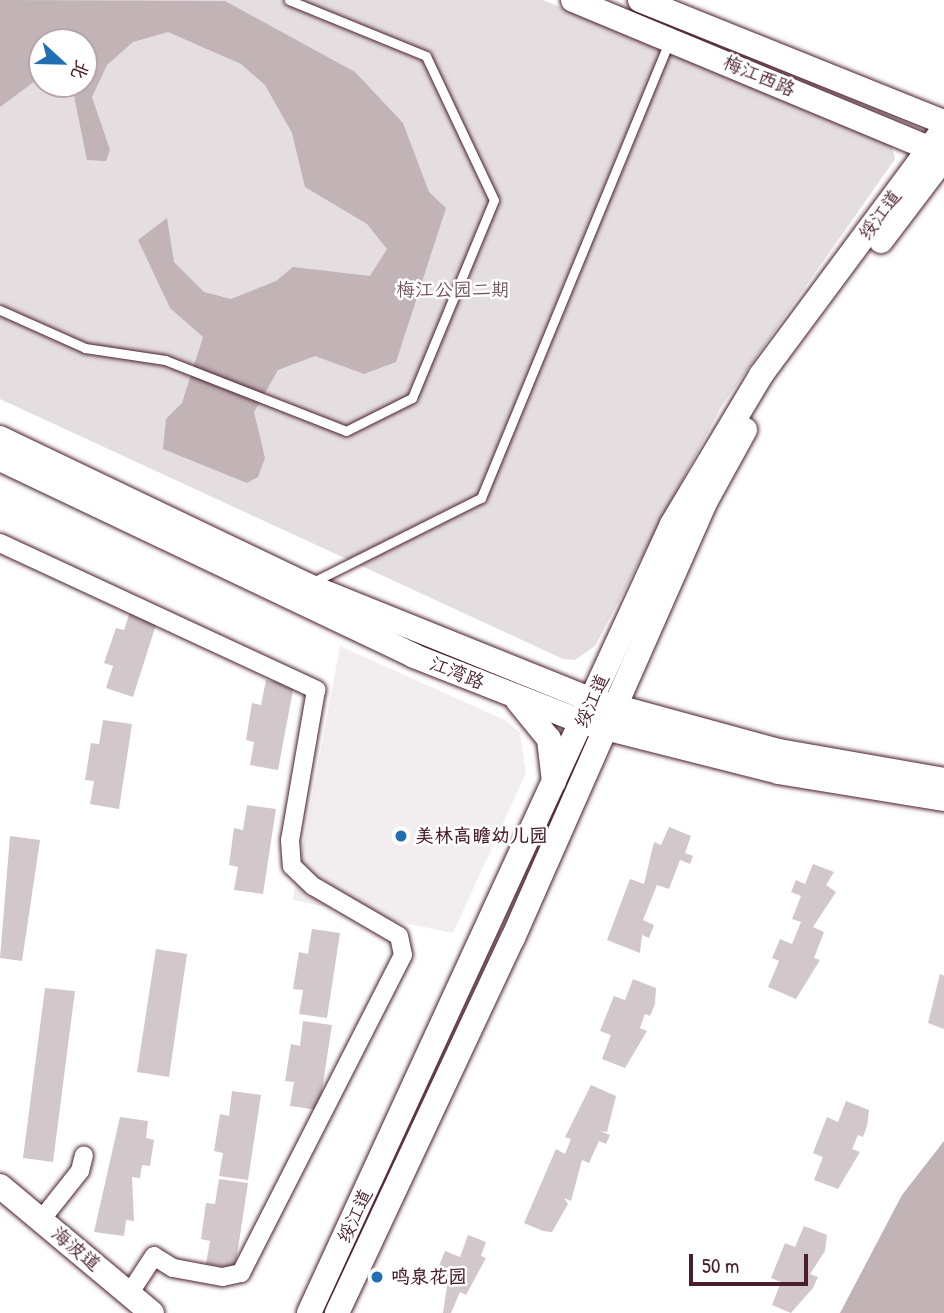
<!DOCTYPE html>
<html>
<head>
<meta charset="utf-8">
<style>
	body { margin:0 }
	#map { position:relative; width:944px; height:1313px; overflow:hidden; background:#fff; font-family:"Patrick Hand","LXGW WenKai TC",sans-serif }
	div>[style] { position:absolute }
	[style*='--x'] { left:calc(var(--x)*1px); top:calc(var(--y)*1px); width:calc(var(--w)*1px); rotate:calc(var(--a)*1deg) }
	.built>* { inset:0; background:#f2eeef }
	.green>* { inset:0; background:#e5dee0 }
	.water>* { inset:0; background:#c1b3b6 }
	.building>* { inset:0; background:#d2c7cb }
	.roads { filter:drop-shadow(0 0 2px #4a1f2b) drop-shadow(0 0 2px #4a1f2b) }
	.lane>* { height:9px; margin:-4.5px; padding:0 4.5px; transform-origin:4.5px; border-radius:4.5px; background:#fff }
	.street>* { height:18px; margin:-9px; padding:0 9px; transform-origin:9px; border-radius:9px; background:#fff }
	.secondary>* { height:24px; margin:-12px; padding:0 12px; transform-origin:12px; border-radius:12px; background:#fff }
	.dots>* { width:19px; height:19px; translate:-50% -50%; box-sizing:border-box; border:4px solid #fff; border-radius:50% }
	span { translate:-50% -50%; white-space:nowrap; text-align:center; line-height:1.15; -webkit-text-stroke:5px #fff; paint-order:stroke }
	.street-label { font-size:19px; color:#4a1f2b }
	.park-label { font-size:19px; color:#714f58 }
	.poi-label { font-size:19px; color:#4a1f2b; font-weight:700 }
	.left { translate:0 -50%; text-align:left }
	.north { position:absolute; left:28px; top:28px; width:70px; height:70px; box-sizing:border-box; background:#fff; border:2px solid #b7a5aa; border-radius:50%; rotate:112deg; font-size:19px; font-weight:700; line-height:28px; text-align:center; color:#4a1f2b }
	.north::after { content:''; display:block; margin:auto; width:24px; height:32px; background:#1f6fb2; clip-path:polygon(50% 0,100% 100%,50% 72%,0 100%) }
	.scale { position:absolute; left:689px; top:1254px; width:119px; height:32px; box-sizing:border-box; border:4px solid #4a1f2b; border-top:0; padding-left:9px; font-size:21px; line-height:24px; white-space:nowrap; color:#4a1f2b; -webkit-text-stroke:5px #fff; paint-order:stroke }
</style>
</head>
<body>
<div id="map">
	<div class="built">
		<div style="clip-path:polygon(340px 646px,507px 721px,520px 733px,526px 773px,453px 933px,293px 900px)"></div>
	</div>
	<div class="green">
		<div style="clip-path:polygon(evenodd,0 0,543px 0,891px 143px,895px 159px,721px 407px,595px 646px,575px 660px,563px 659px,0 399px,0 0,42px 42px,84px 42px,84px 84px,42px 84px,42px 42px)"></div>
	</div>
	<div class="water">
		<div style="clip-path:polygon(0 0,225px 1px,355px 72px,403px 123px,429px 192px,446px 208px,396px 362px,364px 374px,315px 356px,278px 370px,254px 412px,265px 458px,258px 477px,247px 483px,163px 449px,166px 419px,182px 403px,203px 337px,170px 308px,138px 240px,167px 218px,174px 262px,204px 292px,231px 299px,276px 281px,293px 267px,370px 276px,387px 249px,367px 224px,305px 187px,292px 133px,265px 85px,241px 64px,168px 32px,133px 42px,107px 65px,92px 97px,110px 150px,106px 161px,87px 160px,74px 96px,64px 84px,84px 84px,84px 42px,42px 42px,42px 76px,0 107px)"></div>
		<div style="clip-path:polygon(944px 1141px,944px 1313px,840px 1313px,902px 1195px)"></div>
	</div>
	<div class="building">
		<div style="clip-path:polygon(132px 606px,159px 615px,133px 697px,106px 688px,113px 666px,104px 663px,116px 628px,124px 630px)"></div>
		<div style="clip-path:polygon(266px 680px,294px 685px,278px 770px,250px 765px,254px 742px,246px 740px,252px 703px,261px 705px)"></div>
		<div style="clip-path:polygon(103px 720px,132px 724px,119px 809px,90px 804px,94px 781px,85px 780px,91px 743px,99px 744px)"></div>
		<div style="clip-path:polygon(247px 805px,276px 809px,263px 894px,234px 890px,238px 867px,229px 865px,234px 828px,243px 830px)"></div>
		<div style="clip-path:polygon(669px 827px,691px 836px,685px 853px,693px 856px,690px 864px,680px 860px,669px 889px,657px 885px,643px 920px,654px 925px,649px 938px,642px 935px,640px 953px,607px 940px,630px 879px,644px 884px,654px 842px,661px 845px)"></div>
		<div style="clip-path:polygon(10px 836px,40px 840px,22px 961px,0 958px)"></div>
		<div style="clip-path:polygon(813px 864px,834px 872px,826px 885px,836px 892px,813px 927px,824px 932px,814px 958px,820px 960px,796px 999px,768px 987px,779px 961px,772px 958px,780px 939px,792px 944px,801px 922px,792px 919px,801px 896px,791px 892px,796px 880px,805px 884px)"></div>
		<div style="clip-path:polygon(312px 929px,340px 933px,327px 1018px,299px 1014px,303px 990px,293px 989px,299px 952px,308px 954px)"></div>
		<div style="clip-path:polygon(156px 949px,187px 954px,169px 1077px,137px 1072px)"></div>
		<div style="clip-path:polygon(940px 974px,944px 976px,944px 1029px,928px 1023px)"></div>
		<div style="clip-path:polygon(633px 979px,656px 988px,655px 1004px,650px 1016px,645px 1014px,640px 1028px,647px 1031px,625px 1068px,602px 1059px,611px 1035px,600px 1031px,614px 996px,625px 1000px)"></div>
		<div style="clip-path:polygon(45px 988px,75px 991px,53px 1162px,23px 1158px)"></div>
		<div style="clip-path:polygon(303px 1021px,332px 1025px,319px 1110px,290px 1106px,294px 1082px,285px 1081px,291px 1044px,300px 1046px)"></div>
		<div style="clip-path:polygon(591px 1085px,616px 1096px,607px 1132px,600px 1131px,610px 1135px,606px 1144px,599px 1141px,589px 1163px,582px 1160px,571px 1201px,564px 1198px,568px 1204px,552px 1232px,543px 1231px,524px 1223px,556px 1149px,565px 1154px,571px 1139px,565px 1137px)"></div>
		<div style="clip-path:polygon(232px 1091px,261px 1095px,248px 1180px,219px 1176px,223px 1153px,214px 1151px,220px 1114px,229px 1116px)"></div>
		<div style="clip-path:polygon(846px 1101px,869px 1110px,867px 1126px,863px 1137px,858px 1135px,852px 1149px,860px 1152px,838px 1189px,814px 1180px,823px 1157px,813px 1153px,827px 1117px,838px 1122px)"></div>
		<div style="clip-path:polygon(120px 1117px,148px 1121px,146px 1138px,154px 1140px,150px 1166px,142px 1165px,140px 1178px,132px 1177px,134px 1221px,126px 1220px,124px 1236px,94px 1232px)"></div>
		<div style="clip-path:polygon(219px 1179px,248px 1183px,235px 1268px,206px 1264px,210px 1241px,201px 1239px,206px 1203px,215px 1204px)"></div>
		<div style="clip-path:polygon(804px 1226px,827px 1235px,825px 1251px,810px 1274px,818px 1277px,813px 1288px,791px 1313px,772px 1305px,781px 1282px,771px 1278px,785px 1243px,795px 1247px)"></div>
		<div style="clip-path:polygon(468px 1235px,486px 1242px,481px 1256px,486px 1258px,466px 1295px,460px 1292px,451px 1313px,443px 1313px,447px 1286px,433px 1281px,445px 1251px,460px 1257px)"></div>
	</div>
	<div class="roads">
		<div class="lane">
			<div style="--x:0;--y:310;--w:93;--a:24.1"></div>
			<div style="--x:85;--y:348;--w:81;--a:8.5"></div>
			<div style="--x:165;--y:360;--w:194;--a:21.4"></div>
			<div style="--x:346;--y:431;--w:74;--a:-26.6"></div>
			<div style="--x:412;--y:398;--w:214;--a:-67.5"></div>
			<div style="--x:494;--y:200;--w:159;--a:-115.3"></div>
			<div style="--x:426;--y:56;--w:148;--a:-157.8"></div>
			<div style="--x:313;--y:582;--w:188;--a:-26.6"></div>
			<div style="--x:481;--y:498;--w:494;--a:-67.6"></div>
		</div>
		<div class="street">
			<div style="--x:0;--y:543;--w:349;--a:24.9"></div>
			<div style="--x:316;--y:690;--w:152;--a:99.8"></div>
			<div style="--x:290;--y:840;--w:26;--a:86"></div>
			<div style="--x:292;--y:866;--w:29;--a:44"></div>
			<div style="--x:313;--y:886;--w:99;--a:30.2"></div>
			<div style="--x:399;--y:936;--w:19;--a:78"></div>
			<div style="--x:403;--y:955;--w:357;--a:117"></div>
			<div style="--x:241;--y:1273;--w:19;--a:168"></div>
			<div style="--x:222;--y:1277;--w:50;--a:-169.6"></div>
			<div style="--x:173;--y:1268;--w:22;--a:-148"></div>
			<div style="--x:154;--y:1256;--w:45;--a:123.3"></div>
			<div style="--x:41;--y:1220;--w:63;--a:-51.5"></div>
			<div style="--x:80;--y:1171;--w:16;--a:-76"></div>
		</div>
		<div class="secondary">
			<div style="--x:573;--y:0;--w:401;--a:22.6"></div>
			<div style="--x:640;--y:0;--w:328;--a:21.9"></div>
			<div style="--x:881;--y:241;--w:104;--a:-52.8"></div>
			<div style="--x:0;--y:438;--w:340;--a:25.6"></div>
			<div style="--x:307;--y:585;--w:307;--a:22"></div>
			<div style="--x:592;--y:700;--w:193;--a:15.3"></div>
			<div style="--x:778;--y:751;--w:169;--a:9.9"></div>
			<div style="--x:0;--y:459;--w:458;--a:25.4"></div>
			<div style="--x:414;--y:656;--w:180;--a:21.4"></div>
			<div style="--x:582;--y:722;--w:203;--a:14.2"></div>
			<div style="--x:779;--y:772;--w:167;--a:9.3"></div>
			<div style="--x:518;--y:701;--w:49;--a:50.8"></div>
			<div style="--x:549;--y:739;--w:43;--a:83.4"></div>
			<div style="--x:0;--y:1186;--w:198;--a:39.9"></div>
			<div style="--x:309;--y:1313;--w:868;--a:-65.29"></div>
			<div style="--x:672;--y:524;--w:174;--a:-59.1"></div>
			<div style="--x:761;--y:375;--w:307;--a:-53.4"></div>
			<div style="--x:337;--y:1313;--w:414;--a:-64.9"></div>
			<div style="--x:513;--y:938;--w:480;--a:-66.2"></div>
			<div style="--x:707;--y:499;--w:79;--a:-61.2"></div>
		</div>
	</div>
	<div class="dots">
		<div style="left:401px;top:836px;background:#1f6fb2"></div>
		<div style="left:377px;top:1277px;background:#1f6fb2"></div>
	</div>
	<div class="street-label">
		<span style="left:759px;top:76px;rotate:23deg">梅江西路</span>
		<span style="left:880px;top:215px;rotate:-53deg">绥江道</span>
		<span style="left:457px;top:673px;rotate:22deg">江湾路</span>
		<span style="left:592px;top:701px;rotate:-66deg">绥江道</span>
		<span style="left:355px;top:1216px;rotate:-65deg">绥江道</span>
		<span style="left:76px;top:1249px;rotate:40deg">海波道</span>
	</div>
	<div class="park-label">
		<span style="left:453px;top:290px">梅江公园二期</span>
	</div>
	<div class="poi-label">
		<span class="left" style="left:415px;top:836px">美林高瞻幼儿园</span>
		<span class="left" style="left:391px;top:1277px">鸣泉花园</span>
	</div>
	<div class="north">北</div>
	<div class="scale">50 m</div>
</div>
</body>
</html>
